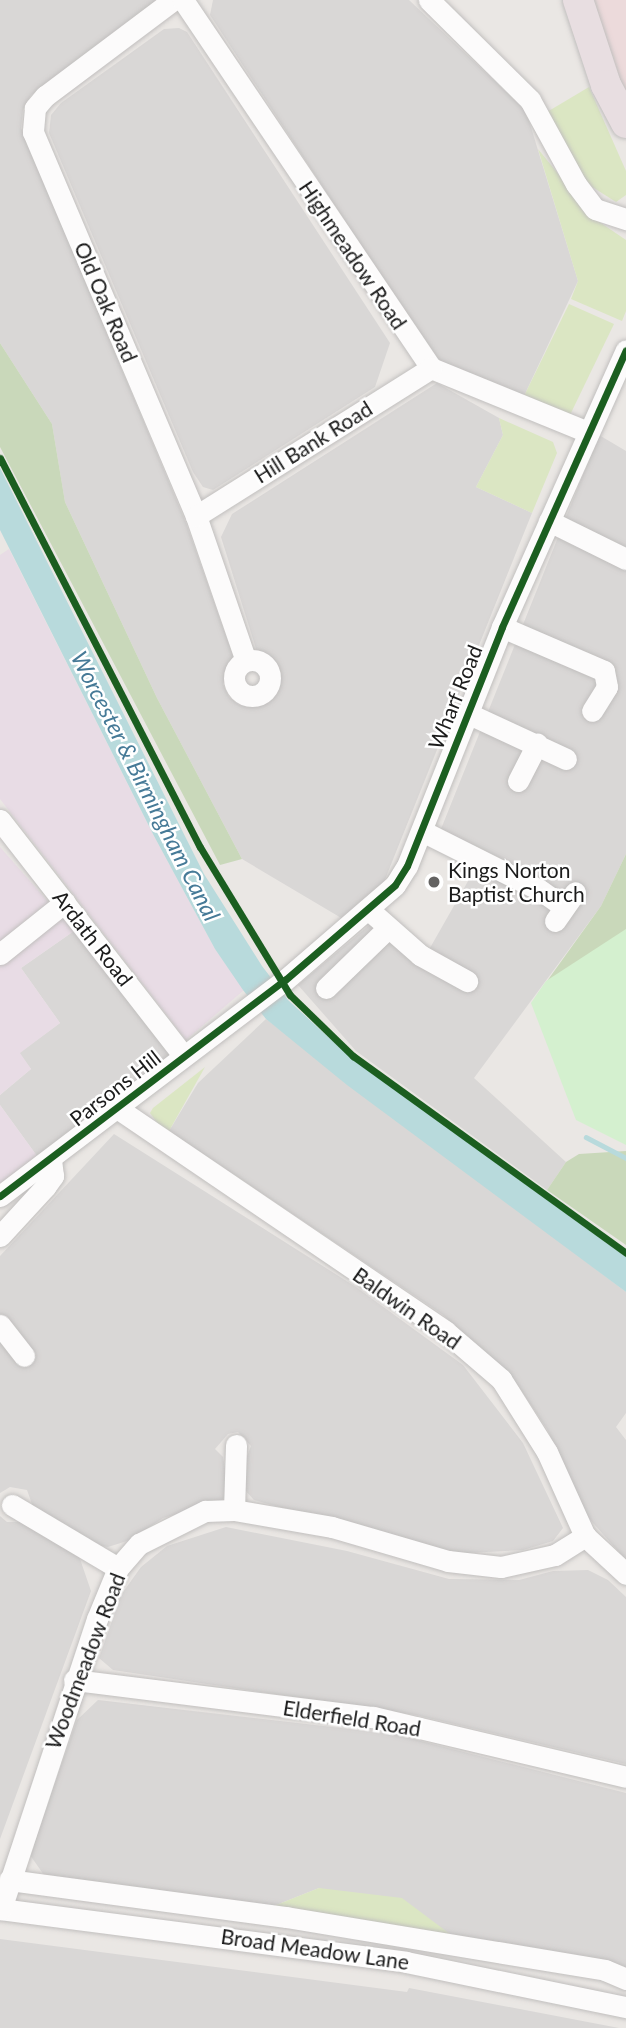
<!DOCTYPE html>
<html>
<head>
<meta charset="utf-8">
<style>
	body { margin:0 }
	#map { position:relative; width:626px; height:2028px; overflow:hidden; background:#eae7e4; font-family:Lato,sans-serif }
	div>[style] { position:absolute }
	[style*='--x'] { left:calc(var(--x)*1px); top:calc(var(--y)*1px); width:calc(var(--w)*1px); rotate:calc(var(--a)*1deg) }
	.residential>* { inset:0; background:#d9d7d6 }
	.commercial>* { inset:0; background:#ecdadb }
	.industrial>* { inset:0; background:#e8dce5 }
	.grass>* { inset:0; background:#dbe6c3 }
	.forest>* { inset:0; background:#c9d8ba }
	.park>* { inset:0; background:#d4f0cf }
	.water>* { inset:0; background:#b8dadc }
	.stream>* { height:4.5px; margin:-2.25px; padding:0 2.25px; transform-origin:2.25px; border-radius:2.25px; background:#b8dadc }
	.roads { filter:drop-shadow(0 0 2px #c1bfbe) drop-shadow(0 0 2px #c1bfbe) }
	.minor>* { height:21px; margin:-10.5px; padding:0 10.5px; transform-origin:10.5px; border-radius:10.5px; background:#fcfbfb }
	.minor>.ring { margin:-10.5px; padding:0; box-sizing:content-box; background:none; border:21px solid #fcfbfb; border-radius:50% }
	.highway>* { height:30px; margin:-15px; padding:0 15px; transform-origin:15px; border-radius:15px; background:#e8dee1 }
	.cycleway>* { height:7px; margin:-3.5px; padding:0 3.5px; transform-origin:3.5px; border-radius:3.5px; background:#1b5e20 }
	.dots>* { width:19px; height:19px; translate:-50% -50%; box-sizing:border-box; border:4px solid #fff; border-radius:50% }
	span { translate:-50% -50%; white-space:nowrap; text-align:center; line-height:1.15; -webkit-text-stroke:5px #fff; paint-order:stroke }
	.street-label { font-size:21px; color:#1b1b1b }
	.poi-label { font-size:21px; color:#1b1b1b }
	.left { translate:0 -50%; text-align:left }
	.water-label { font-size:23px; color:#467a97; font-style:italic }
</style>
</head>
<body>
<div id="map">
	<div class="residential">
		<div style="clip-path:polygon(0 0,160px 0,31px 95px,23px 110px,21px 128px,186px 523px,233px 656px,223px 684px,229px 697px,239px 705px,258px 705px,275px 693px,279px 682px,270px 660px,257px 652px,221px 537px,232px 514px,437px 383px,499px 418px,503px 435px,476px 487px,532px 513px,382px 887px,343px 919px,242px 859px,157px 698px,65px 502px,52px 424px,0 343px)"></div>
		<div style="clip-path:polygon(213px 0,409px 0,526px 111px,578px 281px,524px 396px,439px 361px,431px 352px,210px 15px)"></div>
		<div style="clip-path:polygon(179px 28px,187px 32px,390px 343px,375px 387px,213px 490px,203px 487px,193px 472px,49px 133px,51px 115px,61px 103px,164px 29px)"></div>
		<div style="clip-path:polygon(599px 435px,626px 451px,626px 854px,601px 906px,474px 1078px,566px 1162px,547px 1190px,356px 1051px,298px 985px,373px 922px,422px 962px,484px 853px,439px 834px)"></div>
		<div style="clip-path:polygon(74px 931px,171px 1056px,37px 1156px,0 1105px,0 1095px,31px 1069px,19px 1053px,60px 1023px,21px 968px)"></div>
		<div style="clip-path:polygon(266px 1019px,626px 1292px,626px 1413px,616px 1427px,626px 1440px,626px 1560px,586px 1515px,547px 1429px,517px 1384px,442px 1314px,169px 1131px,198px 1083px)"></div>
		<div style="clip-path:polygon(114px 1134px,356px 1287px,463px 1365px,523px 1443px,563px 1528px,553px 1541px,523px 1550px,449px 1554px,254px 1500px,244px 1489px,244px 1464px,251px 1446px,238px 1432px,228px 1434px,215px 1449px,223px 1457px,229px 1492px,220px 1502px,163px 1518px,130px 1540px,108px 1547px,93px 1545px,33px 1507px,27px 1490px,10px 1487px,0 1493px,0 1256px)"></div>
		<div style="clip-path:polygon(0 1516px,7px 1522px,22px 1522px,79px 1556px,91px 1591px,0 1839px)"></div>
		<div style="clip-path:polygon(226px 1527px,347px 1551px,449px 1579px,519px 1580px,553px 1571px,588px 1570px,608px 1580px,626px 1597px,626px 1764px,416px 1715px,113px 1670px,99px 1658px,121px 1595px,141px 1567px,167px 1546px)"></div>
		<div style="clip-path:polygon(98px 1700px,393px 1734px,626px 1793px,626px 1974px,454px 1937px,319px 1888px,271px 1907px,44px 1875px,30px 1855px,77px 1720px)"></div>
		<div style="clip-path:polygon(0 1939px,407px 1992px,409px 1988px,619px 2028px,0 2028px)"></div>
	</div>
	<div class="commercial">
		<div style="clip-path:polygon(586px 0,626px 0,626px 97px)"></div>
	</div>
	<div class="industrial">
		<div style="clip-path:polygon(9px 549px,154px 836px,215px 949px,244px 990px,186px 1040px,0 799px,0 555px)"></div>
		<div style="clip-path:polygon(0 847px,74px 931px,21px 968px,60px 1023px,20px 1053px,31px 1069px,0 1095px)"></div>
		<div style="clip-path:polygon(0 1105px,37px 1156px,0 1184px)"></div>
	</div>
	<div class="grass">
		<div style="clip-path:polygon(589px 87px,626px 171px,626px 195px,616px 202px,586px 183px,547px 112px)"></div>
		<div style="clip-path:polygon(538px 149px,595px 219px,626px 240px,626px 311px,622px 321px,571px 299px,578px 281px)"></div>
		<div style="clip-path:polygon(569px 304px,614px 324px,570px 415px,524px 396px)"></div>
		<div style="clip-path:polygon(499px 418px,553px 442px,557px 453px,532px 513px,476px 487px,503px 435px)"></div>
		<div style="clip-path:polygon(205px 1067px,169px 1131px,158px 1124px,150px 1113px,153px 1108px)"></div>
		<div style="clip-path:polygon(319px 1888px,402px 1898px,454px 1937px,271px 1907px)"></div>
	</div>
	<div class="forest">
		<div style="clip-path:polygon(0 343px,52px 424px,65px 502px,157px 698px,242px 859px,220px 865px,0 447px)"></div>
		<div style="clip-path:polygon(626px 854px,626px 948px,537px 995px,601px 906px)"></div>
		<div style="clip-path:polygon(626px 1151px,626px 1245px,547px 1190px,566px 1162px,579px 1154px)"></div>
	</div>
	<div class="park">
		<div style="clip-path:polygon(626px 929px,626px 1145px,576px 1120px,531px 1003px,546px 981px)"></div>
	</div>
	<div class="water">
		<div style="clip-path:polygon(0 468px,204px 874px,262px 966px,288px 1000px,349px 1056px,626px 1257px,626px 1292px,347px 1085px,266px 1019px,243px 990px,215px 949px,154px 836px,0 530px)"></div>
	</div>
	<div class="stream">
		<div style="--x:586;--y:1137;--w:45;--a:27.7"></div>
	</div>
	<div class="roads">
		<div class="minor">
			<div style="--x:173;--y:0;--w:160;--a:143.1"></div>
			<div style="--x:45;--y:96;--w:16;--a:130"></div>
			<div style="--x:35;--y:108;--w:24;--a:95"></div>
			<div style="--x:33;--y:132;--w:417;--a:67"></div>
			<div style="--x:196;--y:516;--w:153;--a:71"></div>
			<div style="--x:183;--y:0;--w:444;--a:56"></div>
			<div style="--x:431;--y:368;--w:170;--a:22.2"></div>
			<div style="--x:429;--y:0;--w:142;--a:44.7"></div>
			<div style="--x:530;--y:100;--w:96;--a:61.3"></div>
			<div style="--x:576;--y:184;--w:31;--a:53"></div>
			<div style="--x:595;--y:209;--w:33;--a:18"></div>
			<div style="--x:196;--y:516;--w:278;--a:-32.2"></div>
			<div style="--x:549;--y:521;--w:86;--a:26.3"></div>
			<div style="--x:502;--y:627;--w:111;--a:23.3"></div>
			<div style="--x:604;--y:671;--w:16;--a:79"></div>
			<div style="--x:607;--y:687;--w:28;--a:122"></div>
			<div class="ring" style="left:234px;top:660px;width:15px;height:15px"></div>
			<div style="--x:467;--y:713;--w:109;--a:24.9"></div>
			<div style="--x:518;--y:781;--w:42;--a:-62.8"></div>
			<div style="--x:0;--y:820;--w:299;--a:52.1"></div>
			<div style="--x:422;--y:831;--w:132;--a:26.6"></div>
			<div style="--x:540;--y:890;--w:29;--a:35"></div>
			<div style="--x:369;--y:910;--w:68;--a:41.4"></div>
			<div style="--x:420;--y:955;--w:54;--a:29"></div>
			<div style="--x:555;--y:921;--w:35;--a:-55"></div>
			<div style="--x:0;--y:954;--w:83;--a:-38.7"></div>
			<div style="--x:326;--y:988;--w:86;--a:-44.1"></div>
			<div style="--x:117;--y:1108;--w:397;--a:34.2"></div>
			<div style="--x:445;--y:1331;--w:74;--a:40.6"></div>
			<div style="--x:501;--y:1379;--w:86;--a:57.8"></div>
			<div style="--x:547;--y:1452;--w:92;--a:65.7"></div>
			<div style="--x:585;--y:1536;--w:56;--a:42.8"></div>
			<div style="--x:0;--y:1196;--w:358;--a:-37.2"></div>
			<div style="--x:285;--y:980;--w:145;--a:-40.8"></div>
			<div style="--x:395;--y:885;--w:22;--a:-58"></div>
			<div style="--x:407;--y:866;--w:257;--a:-68.3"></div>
			<div style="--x:502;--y:627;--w:303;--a:-65.9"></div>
			<div style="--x:0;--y:1236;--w:67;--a:-47.4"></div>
			<div style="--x:45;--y:1187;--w:14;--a:-54"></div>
			<div style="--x:53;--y:1176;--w:17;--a:-97"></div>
			<div style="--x:0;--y:1325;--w:39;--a:52"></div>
			<div style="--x:12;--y:1505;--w:123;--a:30.7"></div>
			<div style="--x:234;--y:1510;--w:65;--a:-88.2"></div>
			<div style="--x:74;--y:1680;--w:301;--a:7.1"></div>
			<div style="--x:373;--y:1717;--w:260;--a:13.3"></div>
			<div style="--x:9;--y:1880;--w:279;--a:7.6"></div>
			<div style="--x:286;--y:1917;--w:323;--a:9.4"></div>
			<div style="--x:605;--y:1970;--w:23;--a:23"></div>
			<div style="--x:0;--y:1909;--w:409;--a:7.4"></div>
			<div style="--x:406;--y:1962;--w:225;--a:11.6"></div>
			<div style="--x:1;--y:1909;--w:305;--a:-71.7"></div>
			<div style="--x:97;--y:1619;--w:55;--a:-67.6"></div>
			<div style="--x:118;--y:1568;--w:32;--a:-49"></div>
			<div style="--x:139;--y:1544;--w:74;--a:-26.6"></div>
			<div style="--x:205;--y:1511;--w:29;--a:-2"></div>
			<div style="--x:234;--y:1510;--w:99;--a:9.8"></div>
			<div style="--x:332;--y:1527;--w:121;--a:16.3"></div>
			<div style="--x:448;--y:1561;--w:53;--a:6.5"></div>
			<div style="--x:501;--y:1567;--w:55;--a:-12.5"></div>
			<div style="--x:555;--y:1555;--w:36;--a:-32"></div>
		</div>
		<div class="highway">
			<div style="--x:578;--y:0;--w:89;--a:71.8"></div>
			<div style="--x:606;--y:85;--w:43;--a:62.2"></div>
		</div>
	</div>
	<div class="cycleway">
		<div style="--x:0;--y:458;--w:437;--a:62.8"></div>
		<div style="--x:200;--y:847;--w:173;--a:58.7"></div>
		<div style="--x:290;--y:995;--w:88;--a:44.1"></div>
		<div style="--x:353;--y:1056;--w:337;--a:35.8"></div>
		<div style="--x:0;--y:1196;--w:358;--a:-37.2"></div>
		<div style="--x:285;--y:980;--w:145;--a:-40.8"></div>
		<div style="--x:395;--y:885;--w:22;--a:-58"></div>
		<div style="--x:407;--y:866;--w:257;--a:-68.3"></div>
		<div style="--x:502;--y:627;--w:303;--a:-65.9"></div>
	</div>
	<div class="dots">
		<div style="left:434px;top:882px;background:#636261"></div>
	</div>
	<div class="street-label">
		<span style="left:353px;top:255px;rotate:56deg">Highmeadow Road</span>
		<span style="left:106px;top:302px;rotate:67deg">Old Oak Road</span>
		<span style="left:313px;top:442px;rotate:-32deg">Hill Bank Road</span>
		<span style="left:455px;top:697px;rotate:-68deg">Wharf Road</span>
		<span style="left:93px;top:938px;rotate:52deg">Ardath Road</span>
		<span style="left:115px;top:1088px;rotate:-38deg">Parsons Hill</span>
		<span style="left:407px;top:1308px;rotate:35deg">Baldwin Road</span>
		<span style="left:85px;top:1661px;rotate:-69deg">Woodmeadow Road</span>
		<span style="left:352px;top:1718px;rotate:9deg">Elderfield Road</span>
		<span style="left:315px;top:1949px;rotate:8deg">Broad Meadow Lane</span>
	</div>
	<div class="poi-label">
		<span class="left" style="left:448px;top:882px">Kings Norton<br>Baptist Church</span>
	</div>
	<div class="water-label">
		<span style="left:146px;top:786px;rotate:63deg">Worcester &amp; Birmingham Canal</span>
	</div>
</div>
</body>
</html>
